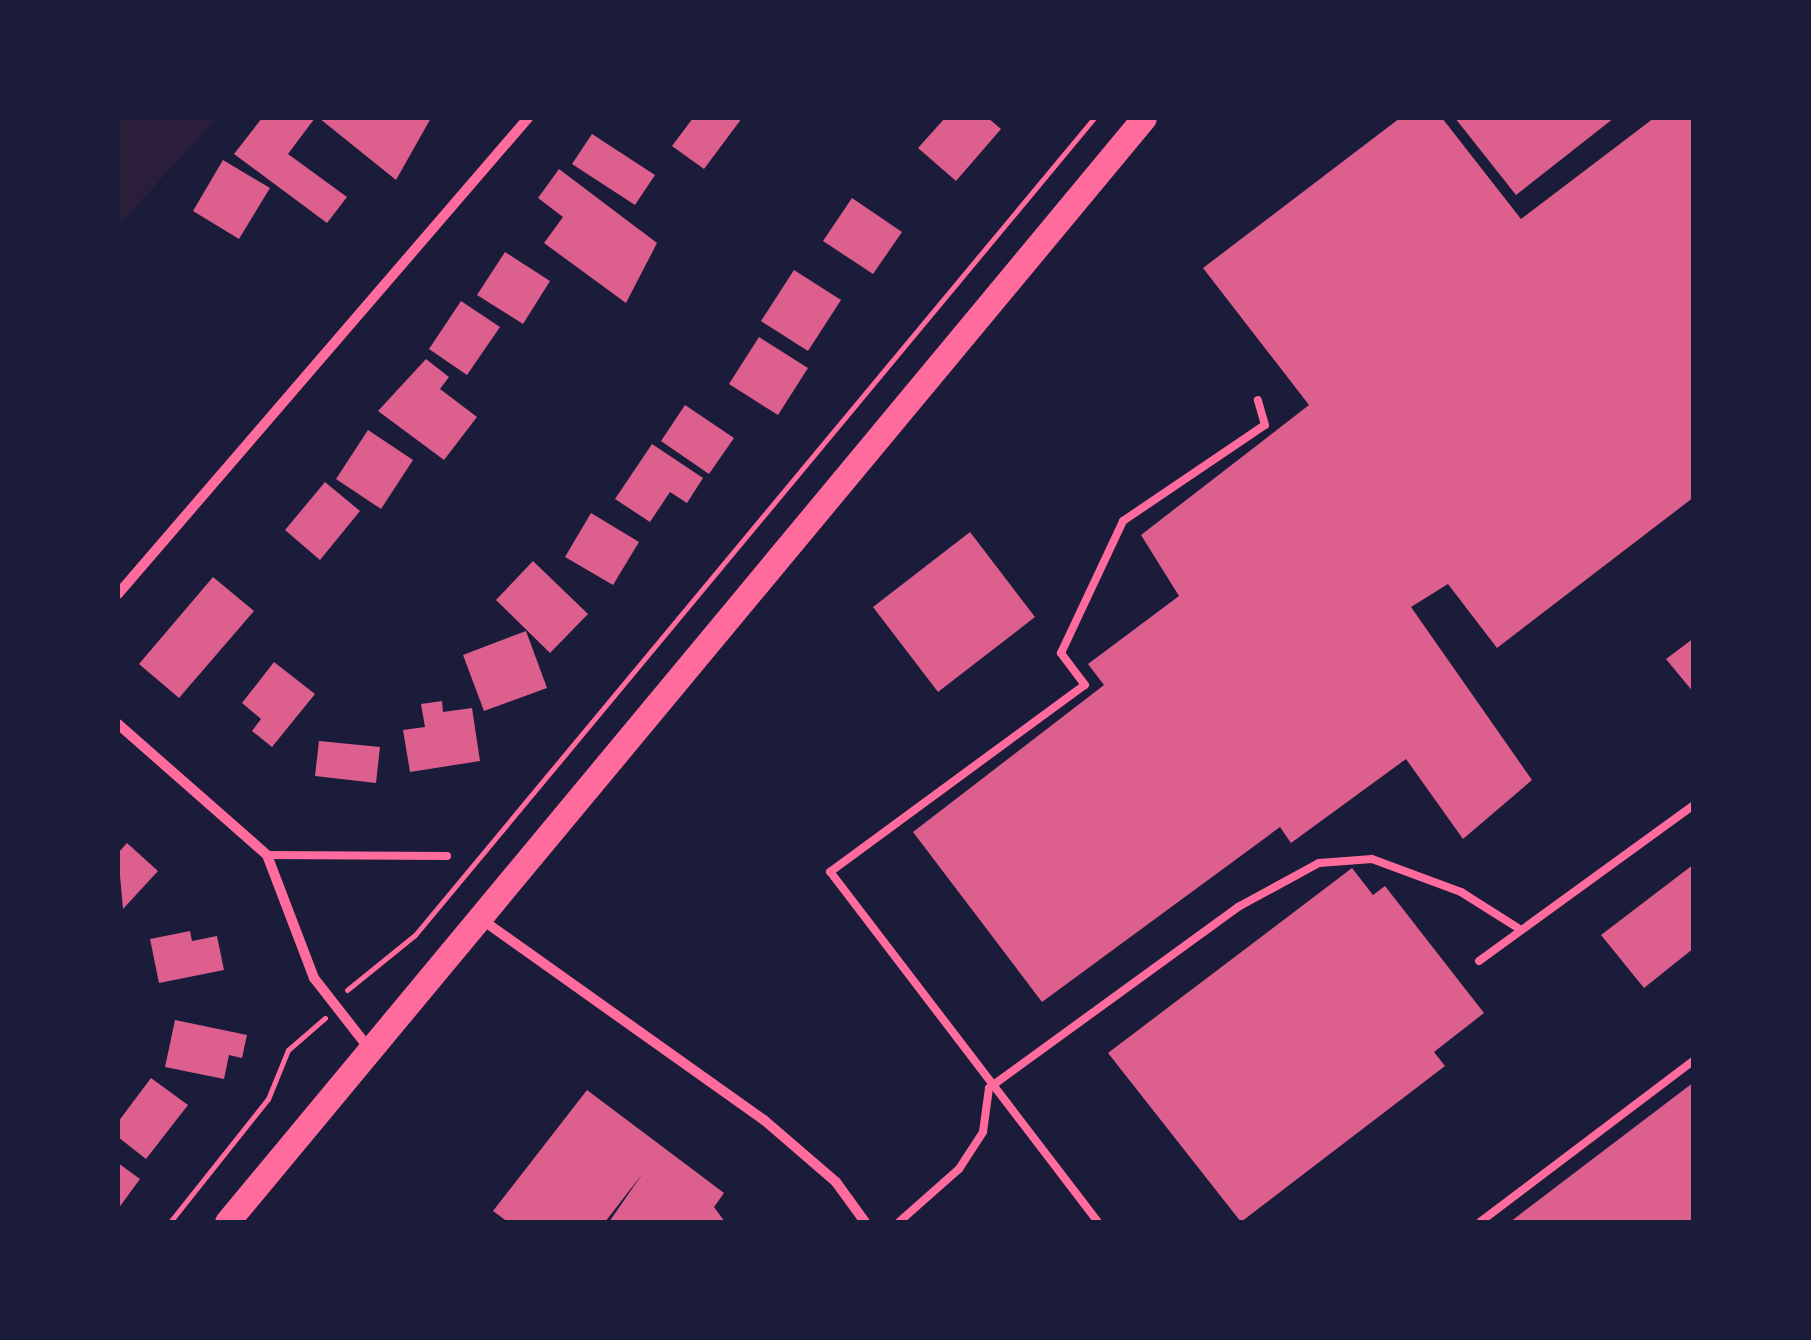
<!DOCTYPE html>
<html>
<head>
<meta charset="utf-8">
<style>
	body { margin:0 }
	#map { position:relative; width:1811px; height:1340px; overflow:hidden; background:#1b1b3a; font-family:"Roboto Condensed",sans-serif }
	div>[style] { position:absolute }
	[style*='--x'] { left:calc(var(--x)*1px); top:calc(var(--y)*1px); width:calc(var(--w)*1px); rotate:calc(var(--a)*1deg) }
	.green>* { inset:0; background:#2a1e3b }
	.building>* { inset:0; background:#dd5f8e }
	.path>* { height:5px; margin:-2.5px; padding:0 2.5px; transform-origin:2.5px; border-radius:2.5px; background:#ff6b9d }
	.service>* { height:8px; margin:-4px; padding:0 4px; transform-origin:4px; border-radius:4px; background:#ff6b9d }
	.minor>* { height:10px; margin:-5px; padding:0 5px; transform-origin:5px; border-radius:5px; background:#ff6b9d }
	.trunk>* { height:25px; margin:-12.5px; padding:0 12.5px; transform-origin:12.5px; border-radius:12.5px; background:#ff6b9d }
	span { translate:-50% -50%; white-space:nowrap; text-align:center; line-height:1.15; -webkit-text-stroke:9px #1b1b3a; paint-order:stroke }
	.frame { position:absolute; inset:0; border:120px solid #1b1b3a; pointer-events:none }
</style>
</head>
<body>
<div id="map">
	<div class="green">
		<div style="clip-path:polygon(118px 118px,217px 118px,118px 226px)"></div>
	</div>
	<div class="building">
		<div style="clip-path:polygon(262px 118px,315px 118px,288px 154px,347px 197px,327px 223px,234px 154px)"></div>
		<div style="clip-path:polygon(319px 118px,431px 118px,396px 180px)"></div>
		<div style="clip-path:polygon(693px 118px,742px 118px,704px 169px,672px 146px)"></div>
		<div style="clip-path:polygon(945px 118px,988px 118px,1001px 129px,956px 181px,918px 148px)"></div>
		<div style="clip-path:polygon(1400px 118px,1442px 118px,1521px 219px,1654px 118px,1694px 118px,1694px 497px,1497px 648px,1448px 584px,1411px 607px,1532px 780px,1463px 839px,1406px 759px,1291px 843px,1280px 827px,1042px 1002px,913px 832px,1104px 685px,1088px 664px,1179px 596px,1141px 535px,1309px 405px,1203px 268px)"></div>
		<div style="clip-path:polygon(1455px 118px,1614px 118px,1516px 195px)"></div>
		<div style="clip-path:polygon(592px 134px,655px 175px,635px 205px,572px 164px)"></div>
		<div style="clip-path:polygon(223px 160px,270px 188px,239px 239px,193px 211px)"></div>
		<div style="clip-path:polygon(559px 169px,657px 243px,626px 303px,544px 243px,563px 217px,538px 198px)"></div>
		<div style="clip-path:polygon(852px 198px,902px 232px,873px 274px,823px 241px)"></div>
		<div style="clip-path:polygon(505px 252px,550px 281px,523px 324px,477px 295px)"></div>
		<div style="clip-path:polygon(794px 270px,841px 300px,808px 351px,761px 321px)"></div>
		<div style="clip-path:polygon(461px 301px,500px 327px,467px 375px,429px 349px)"></div>
		<div style="clip-path:polygon(759px 337px,808px 368px,778px 415px,729px 384px)"></div>
		<div style="clip-path:polygon(426px 359px,449px 377px,440px 389px,477px 417px,444px 460px,378px 411px)"></div>
		<div style="clip-path:polygon(685px 405px,734px 438px,709px 474px,661px 441px)"></div>
		<div style="clip-path:polygon(368px 430px,413px 460px,381px 509px,336px 479px)"></div>
		<div style="clip-path:polygon(652px 444px,703px 478px,687px 503px,670px 492px,650px 522px,615px 499px)"></div>
		<div style="clip-path:polygon(325px 482px,360px 511px,320px 560px,285px 530px)"></div>
		<div style="clip-path:polygon(591px 513px,639px 542px,613px 585px,565px 557px)"></div>
		<div style="clip-path:polygon(970px 532px,1035px 617px,938px 692px,873px 607px)"></div>
		<div style="clip-path:polygon(533px 561px,588px 614px,550px 653px,496px 600px)"></div>
		<div style="clip-path:polygon(213px 577px,254px 611px,179px 698px,139px 664px)"></div>
		<div style="clip-path:polygon(526px 631px,547px 688px,484px 711px,463px 655px)"></div>
		<div style="clip-path:polygon(1694px 638px,1694px 693px,1666px 659px)"></div>
		<div style="clip-path:polygon(274px 662px,315px 694px,272px 747px,252px 731px,261px 719px,242px 703px)"></div>
		<div style="clip-path:polygon(442px 701px,443px 712px,472px 708px,480px 761px,410px 772px,403px 730px,425px 727px,421px 704px)"></div>
		<div style="clip-path:polygon(319px 741px,380px 747px,376px 783px,315px 776px)"></div>
		<div style="clip-path:polygon(127px 843px,158px 871px,123px 909px,118px 853px)"></div>
		<div style="clip-path:polygon(1694px 864px,1694px 948px,1644px 988px,1601px 935px)"></div>
		<div style="clip-path:polygon(1352px 868px,1373px 895px,1385px 886px,1484px 1013px,1434px 1052px,1445px 1066px,1241px 1222px,1108px 1053px)"></div>
		<div style="clip-path:polygon(190px 931px,192px 941px,217px 936px,224px 970px,159px 983px,150px 939px)"></div>
		<div style="clip-path:polygon(175px 1020px,247px 1035px,242px 1058px,229px 1055px,224px 1079px,165px 1067px)"></div>
		<div style="clip-path:polygon(151px 1078px,188px 1105px,146px 1159px,118px 1137px,118px 1122px)"></div>
		<div style="clip-path:polygon(1694px 1082px,1694px 1222px,1510px 1222px)"></div>
		<div style="clip-path:polygon(587px 1090px,724px 1193px,714px 1207px,725px 1222px,609px 1222px,643px 1173px,605px 1222px,508px 1222px,493px 1211px)"></div>
		<div style="clip-path:polygon(118px 1163px,140px 1179px,118px 1209px)"></div>
	</div>
	<div class="path">
		<div style="--x:347;--y:990;--w:87;--a:-39"></div>
		<div style="--x:415;--y:935;--w:1062;--a:-50.27"></div>
		<div style="--x:170;--y:1222;--w:157;--a:-51.5"></div>
		<div style="--x:268;--y:1099;--w:53;--a:-67.8"></div>
		<div style="--x:288;--y:1050;--w:49;--a:-40.9"></div>
	</div>
	<div class="service">
		<div style="--x:267;--y:855;--w:180;--a:0.3"></div>
		<div style="--x:1479;--y:961;--w:266;--a:-36"></div>
		<div style="--x:899;--y:1222;--w:80;--a:-41.5"></div>
		<div style="--x:959;--y:1169;--w:44;--a:-57"></div>
		<div style="--x:983;--y:1132;--w:44;--a:-82.2"></div>
		<div style="--x:989;--y:1088;--w:308;--a:-36"></div>
		<div style="--x:1238;--y:907;--w:92;--a:-28.5"></div>
		<div style="--x:1319;--y:863;--w:53;--a:-4.3"></div>
		<div style="--x:1372;--y:859;--w:95;--a:20.3"></div>
		<div style="--x:1461;--y:892;--w:71;--a:32.3"></div>
		<div style="--x:1098;--y:1222;--w:441;--a:-127.4"></div>
		<div style="--x:830;--y:872;--w:316;--a:-36.3"></div>
		<div style="--x:1085;--y:685;--w:40;--a:-127"></div>
		<div style="--x:1061;--y:653;--w:146;--a:-64.8"></div>
		<div style="--x:1123;--y:521;--w:171;--a:-34.1"></div>
		<div style="--x:1265;--y:425;--w:26;--a:-106"></div>
		<div style="--x:1480;--y:1222;--w:268;--a:-37.1"></div>
	</div>
	<div class="minor">
		<div style="--x:118;--y:594;--w:628;--a:-49.26"></div>
		<div style="--x:118;--y:724;--w:198;--a:41.3"></div>
		<div style="--x:267;--y:855;--w:132;--a:69.1"></div>
		<div style="--x:314;--y:978;--w:88;--a:52"></div>
		<div style="--x:481;--y:919;--w:347;--a:35.4"></div>
		<div style="--x:764;--y:1120;--w:95;--a:40.7"></div>
		<div style="--x:836;--y:1182;--w:49;--a:54.1"></div>
	</div>
	<div class="trunk">
		<div style="--x:227;--y:1222;--w:1435;--a:-50.29"></div>
	</div>
	<div class="frame"></div>
</div>
</body>
</html>
